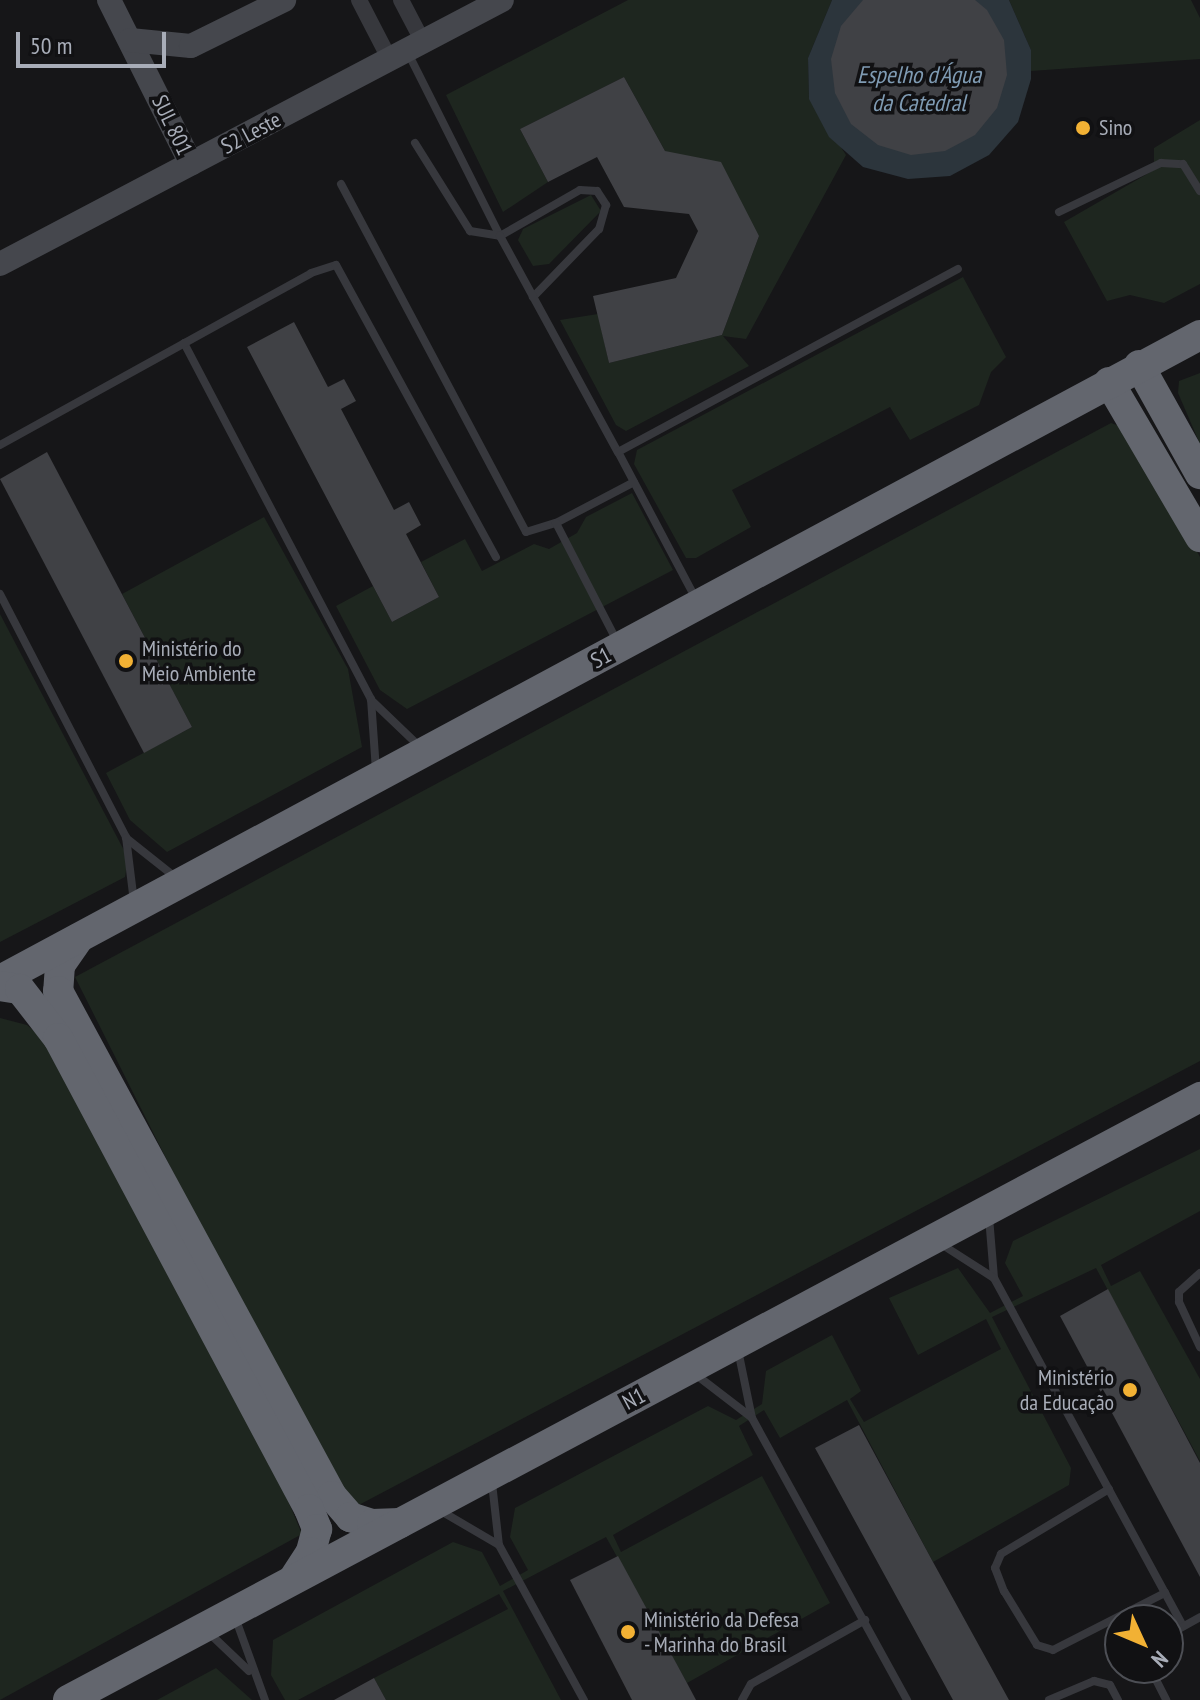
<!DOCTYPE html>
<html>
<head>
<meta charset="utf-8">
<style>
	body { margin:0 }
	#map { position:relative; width:1200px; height:1700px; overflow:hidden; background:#161618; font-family:"PT Sans Narrow",sans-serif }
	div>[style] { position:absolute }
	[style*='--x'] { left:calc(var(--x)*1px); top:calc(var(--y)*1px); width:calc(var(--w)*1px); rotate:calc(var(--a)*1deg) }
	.green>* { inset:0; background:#1e261f }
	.water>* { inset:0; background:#2c353c }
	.building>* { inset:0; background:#404145 }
	.lane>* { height:8px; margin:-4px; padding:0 4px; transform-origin:4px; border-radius:4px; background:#37383d }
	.street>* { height:16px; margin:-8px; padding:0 8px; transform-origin:8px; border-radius:8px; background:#37383d }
	.secondary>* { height:24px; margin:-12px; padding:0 12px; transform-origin:12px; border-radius:12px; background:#45474d }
	.highway>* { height:30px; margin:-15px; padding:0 15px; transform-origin:15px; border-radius:15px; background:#63666e }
	.dots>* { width:22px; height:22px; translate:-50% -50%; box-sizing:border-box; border:4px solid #111113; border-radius:50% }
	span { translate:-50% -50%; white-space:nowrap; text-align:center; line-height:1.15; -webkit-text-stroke:7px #111113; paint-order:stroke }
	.street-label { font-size:22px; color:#a8adb8 }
	.poi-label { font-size:22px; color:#a8adb8 }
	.left { translate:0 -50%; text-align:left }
	.right { translate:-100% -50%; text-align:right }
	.water-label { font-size:24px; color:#7f9bb3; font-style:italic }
	.north { position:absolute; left:1104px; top:1604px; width:80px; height:80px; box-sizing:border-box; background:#111113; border:2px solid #4d4f55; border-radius:50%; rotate:134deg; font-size:22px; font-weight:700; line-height:32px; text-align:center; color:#a8adb8 }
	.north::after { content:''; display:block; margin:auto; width:28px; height:36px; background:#f2b134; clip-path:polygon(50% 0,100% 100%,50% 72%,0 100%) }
	.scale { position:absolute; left:16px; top:32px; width:150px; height:36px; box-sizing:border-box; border:4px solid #a8adb8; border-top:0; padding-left:10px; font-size:24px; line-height:28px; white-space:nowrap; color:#a8adb8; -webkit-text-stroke:6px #111113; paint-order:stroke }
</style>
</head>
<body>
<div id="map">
	<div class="green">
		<div style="clip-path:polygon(628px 0,832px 0,808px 58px,809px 98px,846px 155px,746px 339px,723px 336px,749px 366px,626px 431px,616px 425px,560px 320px,598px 314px,609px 363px,722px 335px,759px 236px,665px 151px,624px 77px,520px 129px,548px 182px,503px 212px,446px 95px)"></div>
		<div style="clip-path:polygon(1009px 0,1191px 0,1200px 18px,1200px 59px,1031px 71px,1031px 50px)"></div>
		<div style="clip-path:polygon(1200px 120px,1200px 284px,1164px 303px,1130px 295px,1107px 301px,1064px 222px,1154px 170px,1154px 148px)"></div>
		<div style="clip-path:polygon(591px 195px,601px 211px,549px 264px,533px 266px,518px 240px,523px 229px)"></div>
		<div style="clip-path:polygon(963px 277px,1006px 357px,991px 372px,979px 405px,910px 440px,890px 407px,732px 490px,751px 527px,696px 558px,686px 558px,634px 464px,637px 450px)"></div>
		<div style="clip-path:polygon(1200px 373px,1200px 444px,1178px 393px,1179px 381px)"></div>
		<div style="clip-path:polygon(1111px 423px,1122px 427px,1158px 478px,1200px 557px,1200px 1061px,355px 1507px,305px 1435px,75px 977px)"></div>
		<div style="clip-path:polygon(632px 493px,673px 570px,407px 709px,380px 690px,336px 606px,373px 586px,392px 622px,439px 597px,421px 562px,465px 539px,482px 571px,534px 544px,549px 549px,577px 533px,586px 517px)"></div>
		<div style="clip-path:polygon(264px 517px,348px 669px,362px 747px,167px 852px,130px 820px,106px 773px,192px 727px,122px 594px)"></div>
		<div style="clip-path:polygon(0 614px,128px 858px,125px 877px,0 942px)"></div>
		<div style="clip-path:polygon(0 1018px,27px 1025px,42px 1038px,267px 1451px,302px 1534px,0 1700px)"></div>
		<div style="clip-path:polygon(1200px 1149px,1200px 1211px,1101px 1265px,1111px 1286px,1140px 1271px,1200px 1379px,1200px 1461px,1096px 1268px,992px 1317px,1071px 1468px,1069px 1485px,933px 1562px,847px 1400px,780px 1438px,764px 1410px,739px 1426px,753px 1455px,613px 1535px,621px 1552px,762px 1476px,830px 1603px,687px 1683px,606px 1537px,503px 1591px,561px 1700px,386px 1700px,374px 1678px,508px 1609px,499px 1594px,298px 1700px,285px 1700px,271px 1675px,273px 1640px,453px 1542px,482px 1552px,500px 1586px,528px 1570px,510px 1537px,515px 1508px,708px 1406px,736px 1420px,762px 1404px,766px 1371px,832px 1335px,861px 1391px,850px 1399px,864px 1422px,1001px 1349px,986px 1319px,918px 1355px,889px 1298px,958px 1268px,990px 1313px,1023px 1296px,1005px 1263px,1013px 1241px)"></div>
		<div style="clip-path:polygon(216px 1668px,252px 1700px,157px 1700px)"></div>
	</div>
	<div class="water">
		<div style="clip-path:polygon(832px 0,1009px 0,1031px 50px,1031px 79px,1018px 122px,989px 155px,950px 176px,908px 179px,863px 167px,829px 137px,809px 99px,808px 58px)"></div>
	</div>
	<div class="building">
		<div style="clip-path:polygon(863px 0,975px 0,987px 10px,1004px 40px,1007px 75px,997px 108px,975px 135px,945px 151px,911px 155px,878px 145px,851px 124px,835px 93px,831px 59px,841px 26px)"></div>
		<div style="clip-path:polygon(624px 77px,665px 151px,721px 162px,759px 236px,722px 335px,609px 363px,593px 296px,676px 278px,698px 231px,689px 214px,624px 207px,597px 157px,548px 182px,520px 129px)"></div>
		<div style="clip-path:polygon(294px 322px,328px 387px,344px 379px,356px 401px,341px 409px,394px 510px,409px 502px,421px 525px,406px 534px,439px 597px,392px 622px,247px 347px)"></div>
		<div style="clip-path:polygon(47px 452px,192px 727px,144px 753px,0 479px)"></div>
		<div style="clip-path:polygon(1108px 1289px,1200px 1463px,1200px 1577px,1060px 1316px)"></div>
		<div style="clip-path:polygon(859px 1425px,933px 1562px,1009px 1700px,953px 1700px,815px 1448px)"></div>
		<div style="clip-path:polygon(618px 1556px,687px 1683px,696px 1700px,632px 1700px,570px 1580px)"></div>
		<div style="clip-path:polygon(374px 1678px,386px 1700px,334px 1700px)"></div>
	</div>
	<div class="lane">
		<div style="--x:407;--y:51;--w:207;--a:63.3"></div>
		<div style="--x:500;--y:236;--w:92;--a:-29.9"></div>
		<div style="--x:580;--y:190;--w:17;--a:3"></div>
		<div style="--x:597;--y:191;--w:17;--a:57"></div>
		<div style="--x:606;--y:205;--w:25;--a:106"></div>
		<div style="--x:599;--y:229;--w:95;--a:134.1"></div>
		<div style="--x:415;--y:143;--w:104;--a:58"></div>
		<div style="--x:470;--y:231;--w:30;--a:9"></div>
		<div style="--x:500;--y:236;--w:246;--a:61.4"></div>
		<div style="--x:341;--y:184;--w:394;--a:62"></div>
		<div style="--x:526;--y:532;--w:31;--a:-17"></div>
		<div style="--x:556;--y:523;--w:88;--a:-27.7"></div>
		<div style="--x:1059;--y:212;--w:113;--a:-25.7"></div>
		<div style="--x:1161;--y:163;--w:22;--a:3"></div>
		<div style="--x:1183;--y:164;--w:32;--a:58"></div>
		<div style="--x:184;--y:343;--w:402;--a:62.3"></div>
		<div style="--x:371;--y:699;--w:72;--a:86"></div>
		<div style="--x:0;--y:445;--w:355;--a:-28.9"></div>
		<div style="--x:311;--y:273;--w:26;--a:-18"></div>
		<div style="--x:336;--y:265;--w:333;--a:61.3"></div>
		<div style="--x:556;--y:523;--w:135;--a:62.7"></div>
		<div style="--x:0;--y:594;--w:274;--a:62.6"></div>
		<div style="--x:126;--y:837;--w:65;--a:83"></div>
		<div style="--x:697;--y:601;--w:169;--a:-117.9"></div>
		<div style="--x:618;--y:452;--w:386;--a:-28.3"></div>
		<div style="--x:371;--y:700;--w:66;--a:43.8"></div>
		<div style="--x:126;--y:838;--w:63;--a:38.5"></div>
		<div style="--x:989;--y:1217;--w:61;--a:85.3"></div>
		<div style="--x:994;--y:1278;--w:394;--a:61.5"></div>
		<div style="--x:941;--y:1244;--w:63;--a:32.7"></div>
		<div style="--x:1200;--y:1273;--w:28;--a:138"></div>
		<div style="--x:1179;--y:1292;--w:10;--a:90"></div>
		<div style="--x:1179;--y:1302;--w:50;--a:65"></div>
		<div style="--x:738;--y:1350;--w:69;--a:78.4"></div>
		<div style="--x:752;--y:1418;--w:322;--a:61.2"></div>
		<div style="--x:695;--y:1374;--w:71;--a:37.5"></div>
		<div style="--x:492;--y:1483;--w:62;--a:83.6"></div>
		<div style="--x:499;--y:1545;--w:177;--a:61.3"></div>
		<div style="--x:1109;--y:1489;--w:126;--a:149"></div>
		<div style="--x:1001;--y:1554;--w:15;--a:113"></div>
		<div style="--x:995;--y:1568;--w:25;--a:69"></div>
		<div style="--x:1004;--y:1591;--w:63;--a:58.6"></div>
		<div style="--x:1037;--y:1645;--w:17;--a:17"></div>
		<div style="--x:1053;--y:1650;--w:126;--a:-27"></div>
		<div style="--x:441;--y:1511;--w:67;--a:30.4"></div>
		<div style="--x:235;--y:1617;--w:88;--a:70.1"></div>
		<div style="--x:207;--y:1631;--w:58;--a:43.6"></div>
		<div style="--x:1168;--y:1635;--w:37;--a:-29"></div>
		<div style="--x:1150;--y:1668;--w:36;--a:63"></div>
		<div style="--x:742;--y:1700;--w:18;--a:-61"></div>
		<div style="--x:751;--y:1684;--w:131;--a:-29.3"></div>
		<div style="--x:1049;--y:1700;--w:49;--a:-22.9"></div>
		<div style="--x:1094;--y:1681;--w:16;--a:14"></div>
		<div style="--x:1110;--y:1685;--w:17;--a:62"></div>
	</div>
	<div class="street">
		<div style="--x:359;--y:0;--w:68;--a:62.7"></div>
		<div style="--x:401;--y:0;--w:47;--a:62.4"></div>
	</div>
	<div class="secondary">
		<div style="--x:109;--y:0;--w:183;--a:63.4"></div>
		<div style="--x:130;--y:40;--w:61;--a:5.6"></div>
		<div style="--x:191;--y:46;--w:104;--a:-26.3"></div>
		<div style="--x:0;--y:264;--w:567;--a:-27.74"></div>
	</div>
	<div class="highway">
		<div style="--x:1139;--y:365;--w:125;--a:60.8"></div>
		<div style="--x:1109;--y:382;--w:180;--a:59.6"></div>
		<div style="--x:79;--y:938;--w:33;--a:125"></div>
		<div style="--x:60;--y:965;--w:26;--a:94"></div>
		<div style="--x:58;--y:991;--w:575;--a:61.52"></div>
		<div style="--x:332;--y:1496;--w:28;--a:49"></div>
		<div style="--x:350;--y:1517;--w:23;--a:18"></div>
		<div style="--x:372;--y:1524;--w:28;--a:-2"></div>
		<div style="--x:0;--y:980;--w:1362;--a:-28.26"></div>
		<div style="--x:0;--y:986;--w:20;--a:9"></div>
		<div style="--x:20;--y:989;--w:62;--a:52.2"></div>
		<div style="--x:58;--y:1038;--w:534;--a:61.95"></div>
		<div style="--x:309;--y:1509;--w:22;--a:68"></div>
		<div style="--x:317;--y:1529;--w:24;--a:105"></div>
		<div style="--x:311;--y:1552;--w:31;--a:123"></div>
		<div style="--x:68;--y:1700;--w:1283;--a:-28.04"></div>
	</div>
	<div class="dots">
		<div style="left:1083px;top:128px;background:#f2b134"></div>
		<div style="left:126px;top:661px;background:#f2b134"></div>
		<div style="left:1130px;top:1390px;background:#f2b134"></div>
		<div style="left:628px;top:1632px;background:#f2b134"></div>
	</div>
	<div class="street-label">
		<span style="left:172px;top:125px;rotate:64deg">SUL 801</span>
		<span style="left:251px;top:133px;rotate:-28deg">S2 Leste</span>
		<span style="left:601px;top:658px;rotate:-28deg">S1</span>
		<span style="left:634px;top:1399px;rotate:-28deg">N1</span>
	</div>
	<div class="poi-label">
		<span class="left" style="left:1099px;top:128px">Sino</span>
		<span class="left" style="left:142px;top:661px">Ministério do<br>Meio Ambiente</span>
		<span class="right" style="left:1114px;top:1390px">Ministério<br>da Educação</span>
		<span class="left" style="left:644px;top:1632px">Ministério da Defesa<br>- Marinha do Brasil</span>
	</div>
	<div class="water-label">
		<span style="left:919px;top:89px">Espelho d'Água<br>da Catedral</span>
	</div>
	<div class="north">N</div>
	<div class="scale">50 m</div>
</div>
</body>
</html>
